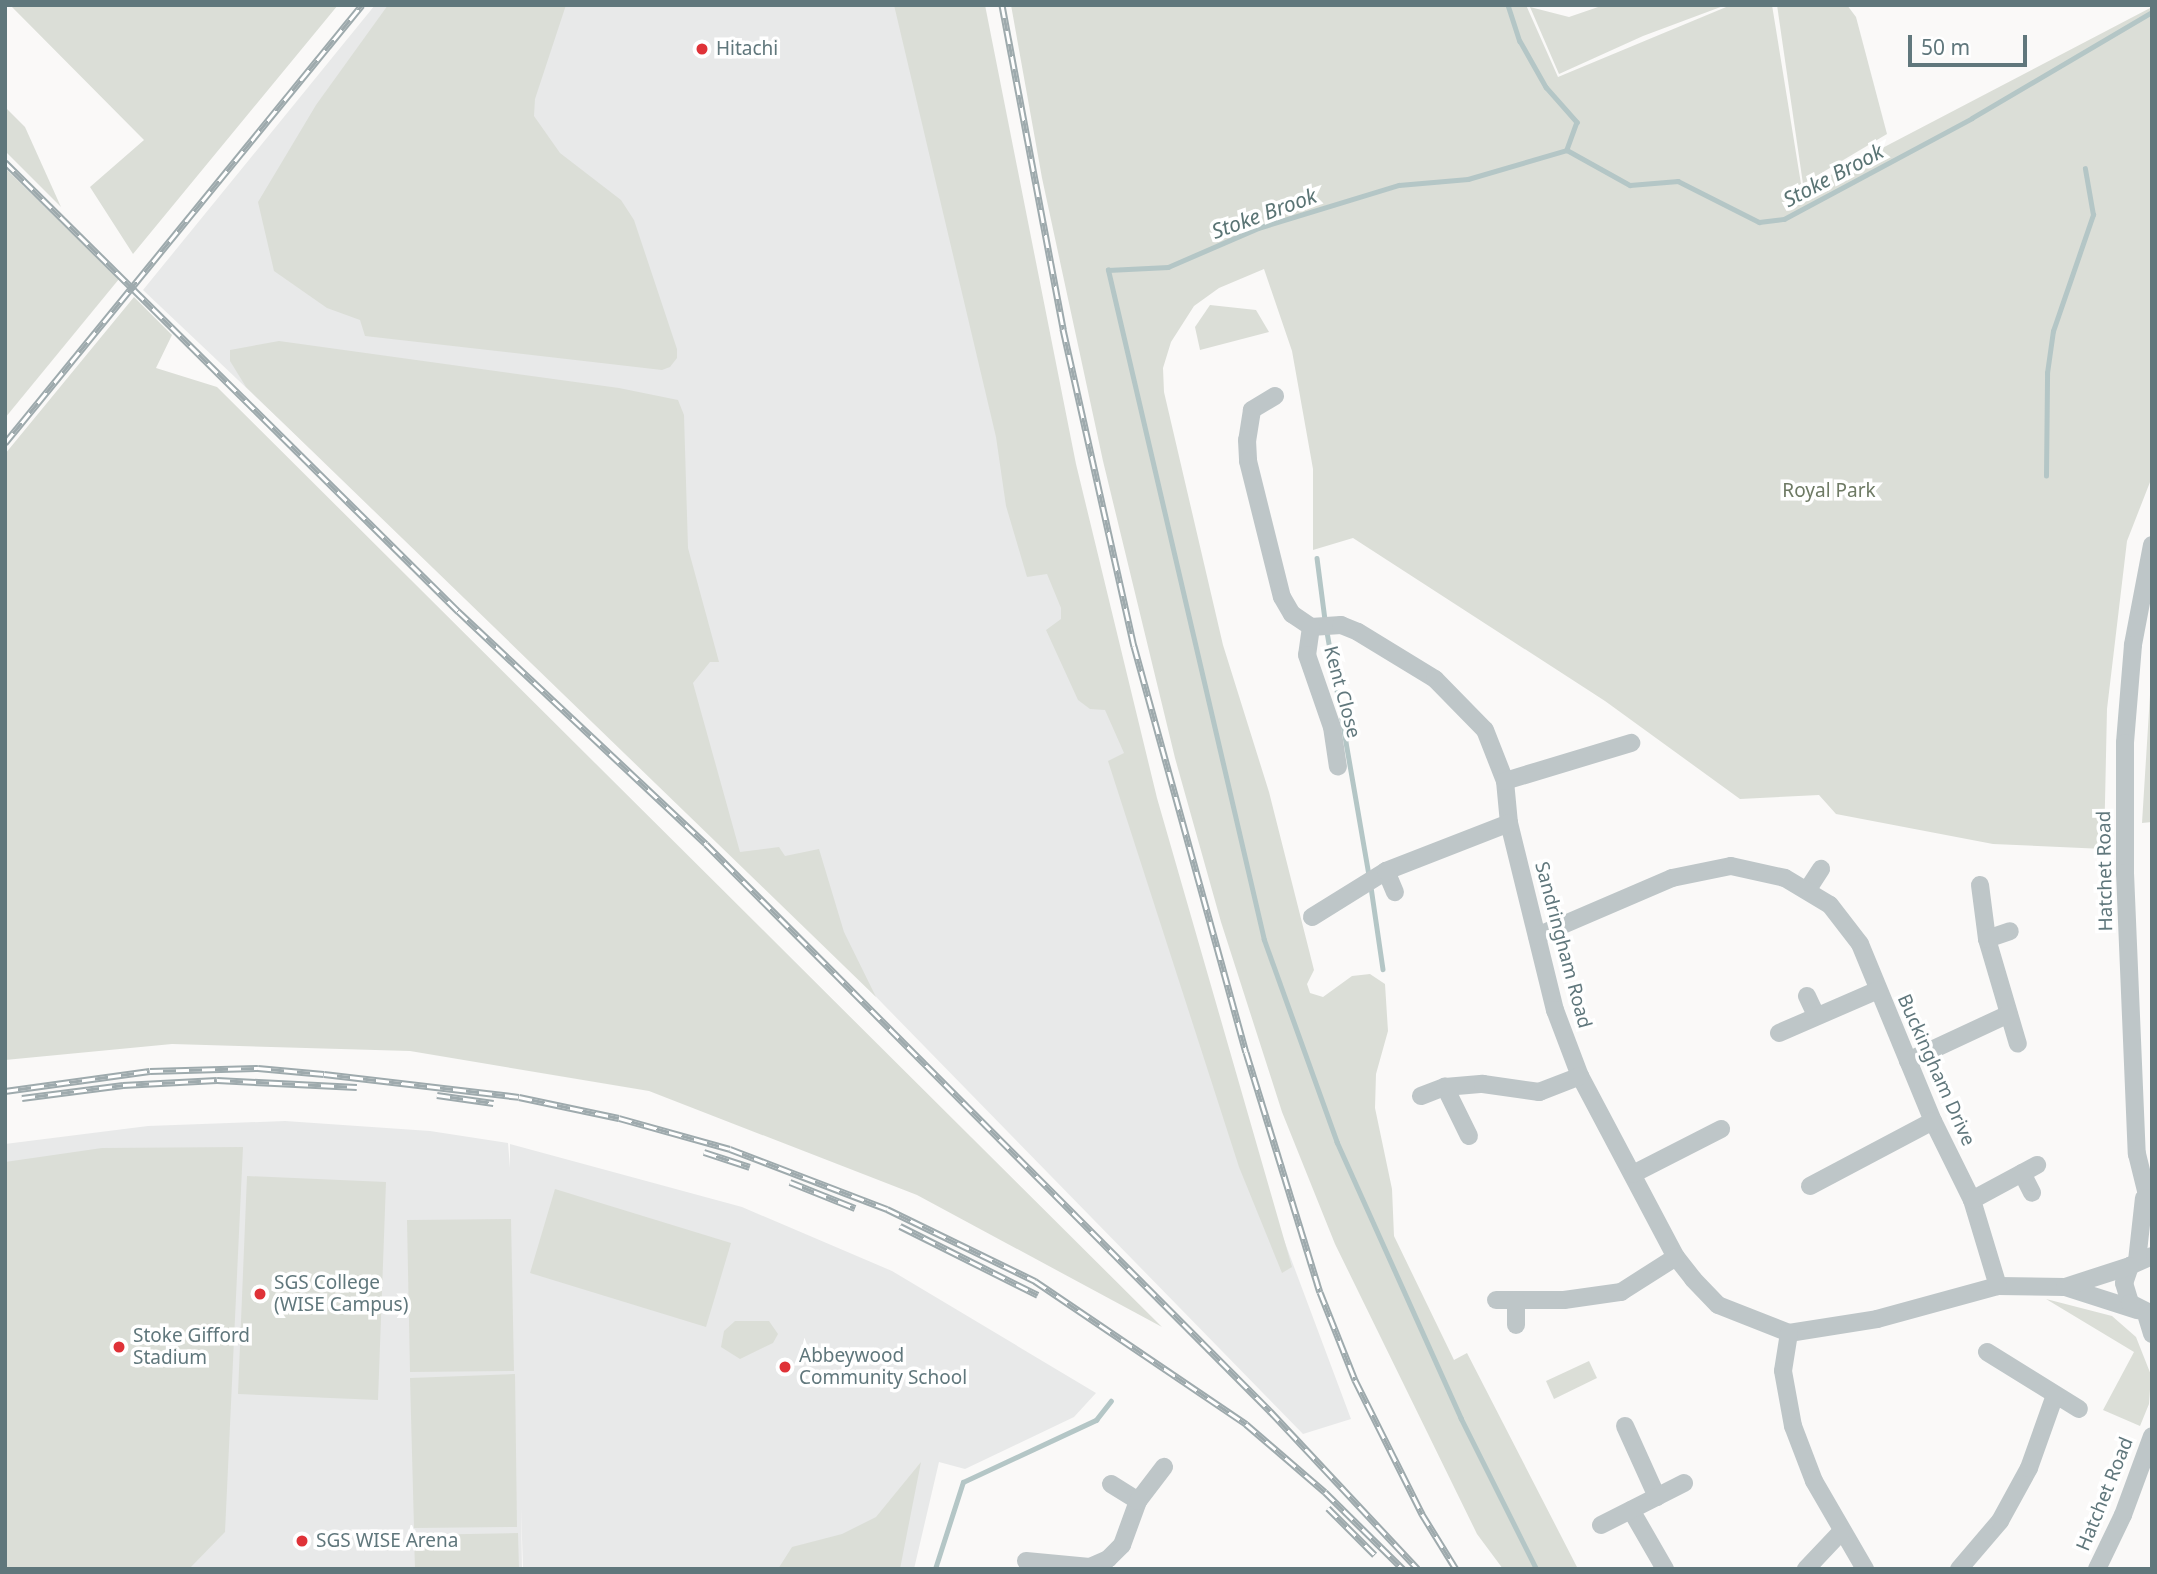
<!DOCTYPE html>
<html>
<head>
<meta charset="utf-8">
<style>
	body { margin:0 }
	#map { position:relative; width:2157px; height:1574px; overflow:hidden; background:#faf9f8; font-family:"Noto Sans",sans-serif }
	div>[style] { position:absolute }
	[style*='--x'] { left:calc(var(--x)*1px); top:calc(var(--y)*1px); width:calc(var(--w)*1px); rotate:calc(var(--a)*1deg) }
	.built>* { inset:0; background:#e8e9e9 }
	.green>* { inset:0; background:#dbded7 }
	.stream>* { height:4.5px; margin:-2.25px; padding:0 2.25px; transform-origin:2.25px; border-radius:2.25px; background:#b4c6c6 }
	.minor>* { height:18px; margin:-9px; padding:0 9px; transform-origin:9px; border-radius:9px; background:#bec6c8 }
	.rail>* { height:7px; margin-top:-3.5px; transform-origin:0; background:repeating-linear-gradient(90deg,#fff 0 13px,#9eaaad 0 26px); box-sizing:border-box; border-block:2px solid #9eaaad }
	.dots>* { width:19px; height:19px; translate:-50% -50%; box-sizing:border-box; border:4px solid #fff; border-radius:50% }
	span { translate:-50% -50%; white-space:nowrap; text-align:center; line-height:1.15; -webkit-text-stroke:7px #fff; paint-order:stroke }
	.poi-label { font-size:19px; color:#60777c }
	.left { translate:0 -50%; text-align:left }
	.park-label { font-size:19px; color:#6e7a64 }
	.street-label { font-size:19px; color:#60777c }
	.water-label { font-size:21px; color:#5a7474; font-style:italic }
	.frame { position:absolute; inset:0; border:7px solid #60777c; pointer-events:none }
	.scale { position:absolute; left:1908px; top:35px; width:119px; height:32px; box-sizing:border-box; border:4px solid #60777c; border-top:0; padding-left:9px; font-size:21px; line-height:24px; white-space:nowrap; color:#60777c; -webkit-text-stroke:5px #fff; paint-order:stroke }
</style>
</head>
<body>
<div id="map">
	<div class="built">
		<div style="clip-path:polygon(375px 5px,980px 5px,1124px 703px,1269px 1200px,1351px 1419px,1303px 1434px,716px 833px,143px 290px)"></div>
		<div style="clip-path:polygon(285px 1121px,430px 1131px,508px 1143px,510px 1168px,510px 1144px,742px 1207px,892px 1271px,1096px 1393px,1074px 1417px,965px 1469px,939px 1462px,914px 1569px,523px 1569px,521px 1508px,522px 1569px,5px 1569px,5px 1144px,148px 1126px)"></div>
	</div>
	<div class="green">
		<div style="clip-path:polygon(10px 5px,338px 5px,133px 254px,90px 187px,144px 140px)"></div>
		<div style="clip-path:polygon(388px 5px,566px 5px,535px 99px,534px 116px,560px 153px,621px 200px,634px 220px,677px 349px,677px 358px,670px 367px,662px 370px,365px 336px,360px 320px,327px 308px,274px 271px,258px 202px,316px 105px)"></div>
		<div style="clip-path:polygon(894px 5px,985px 5px,1076px 464px,1157px 798px,1292px 1267px,1282px 1273px,1239px 1167px,1108px 761px,1124px 753px,1105px 710px,1090px 709px,1078px 700px,1046px 630px,1061px 619px,1061px 608px,1047px 574px,1027px 577px,1006px 506px,996px 437px)"></div>
		<div style="clip-path:polygon(1011px 5px,1526px 5px,1558px 77px,1731px 5px,1772px 5px,1802px 190px,2152px 7px,2152px 477px,2127px 541px,2107px 709px,2104px 849px,1993px 844px,1836px 814px,1819px 795px,1740px 799px,1605px 701px,1353px 538px,1313px 550px,1313px 469px,1292px 351px,1264px 269px,1219px 288px,1194px 306px,1171px 342px,1163px 368px,1164px 392px,1223px 645px,1269px 792px,1314px 970px,1307px 984px,1310px 993px,1323px 997px,1352px 976px,1370px 974px,1385px 984px,1388px 1031px,1376px 1074px,1375px 1108px,1392px 1189px,1394px 1236px,1454px 1360px,1467px 1353px,1578px 1569px,1503px 1569px,1477px 1534px,1335px 1244px,1282px 1112px,1221px 922px,1175px 758px,1103px 461px,1042px 178px)"></div>
		<div style="clip-path:polygon(1604px 5px,1726px 5px,1643px 36px,1559px 74px,1530px 7px,1569px 17px)"></div>
		<div style="clip-path:polygon(1777px 5px,1847px 5px,1856px 17px,1887px 134px,1803px 184px)"></div>
		<div style="clip-path:polygon(5px 107px,25px 127px,61px 207px,5px 151px)"></div>
		<div style="clip-path:polygon(5px 168px,119px 279px,5px 418px)"></div>
		<div style="clip-path:polygon(134px 297px,172px 335px,156px 368px,217px 387px,1162px 1327px,917px 1195px,649px 1091px,410px 1051px,172px 1044px,5px 1060px,5px 454px)"></div>
		<div style="clip-path:polygon(1210px 305px,1256px 310px,1269px 332px,1200px 350px,1195px 327px)"></div>
		<div style="clip-path:polygon(279px 341px,619px 388px,678px 400px,684px 415px,688px 548px,719px 662px,710px 662px,693px 683px,740px 852px,779px 847px,785px 856px,819px 849px,844px 932px,876px 997px,246px 387px,230px 361px,230px 350px)"></div>
		<div style="clip-path:polygon(2152px 663px,2152px 822px,2142px 823px)"></div>
		<div style="clip-path:polygon(243px 1147px,225px 1532px,189px 1569px,5px 1569px,5px 1162px,102px 1148px)"></div>
		<div style="clip-path:polygon(247px 1176px,386px 1182px,378px 1400px,238px 1394px)"></div>
		<div style="clip-path:polygon(555px 1189px,731px 1243px,706px 1327px,530px 1273px)"></div>
		<div style="clip-path:polygon(511px 1219px,514px 1371px,410px 1372px,407px 1220px)"></div>
		<div style="clip-path:polygon(2046px 1299px,2112px 1316px,2136px 1337px,2151px 1375px,2149px 1404px,2140px 1426px,2103px 1410px,2134px 1352px)"></div>
		<div style="clip-path:polygon(735px 1321px,769px 1321px,778px 1334px,773px 1343px,740px 1359px,721px 1347px,724px 1331px)"></div>
		<div style="clip-path:polygon(1589px 1361px,1597px 1378px,1554px 1399px,1546px 1381px)"></div>
		<div style="clip-path:polygon(515px 1374px,517px 1527px,414px 1528px,410px 1378px)"></div>
		<div style="clip-path:polygon(921px 1462px,900px 1569px,778px 1569px,792px 1547px,842px 1534px,876px 1517px)"></div>
		<div style="clip-path:polygon(518px 1533px,519px 1569px,415px 1569px,414px 1535px)"></div>
	</div>
	<div class="stream">
		<div style="--x:1508;--y:5;--w:38;--a:72"></div>
		<div style="--x:1520;--y:41;--w:53;--a:60.5"></div>
		<div style="--x:1546;--y:87;--w:47;--a:48.5"></div>
		<div style="--x:1577;--y:122;--w:30;--a:110"></div>
		<div style="--x:2046;--y:476;--w:103;--a:-89.4"></div>
		<div style="--x:2047;--y:373;--w:42;--a:-81.9"></div>
		<div style="--x:2053;--y:331;--w:123;--a:-71"></div>
		<div style="--x:2093;--y:215;--w:47;--a:-99.9"></div>
		<div style="--x:1317;--y:558;--w:63;--a:82.6"></div>
		<div style="--x:1327;--y:632;--w:247;--a:80.2"></div>
		<div style="--x:1371;--y:887;--w:83;--a:81.7"></div>
		<div style="--x:935;--y:1569;--w:91;--a:-72.2"></div>
		<div style="--x:963;--y:1482;--w:147;--a:-25"></div>
		<div style="--x:1096;--y:1420;--w:24;--a:-52"></div>
		<div style="--x:1536;--y:1569;--w:168;--a:-116.6"></div>
		<div style="--x:1461;--y:1419;--w:303;--a:-114.2"></div>
		<div style="--x:1337;--y:1143;--w:216;--a:-109.8"></div>
		<div style="--x:1264;--y:940;--w:688;--a:-103.11"></div>
		<div style="--x:1108;--y:270;--w:60;--a:-2.9"></div>
		<div style="--x:1168;--y:267;--w:98;--a:-23.4"></div>
		<div style="--x:1258;--y:228;--w:147;--a:-17"></div>
		<div style="--x:1399;--y:185;--w:69;--a:-5"></div>
		<div style="--x:1468;--y:179;--w:103;--a:-16.3"></div>
		<div style="--x:1567;--y:150;--w:72;--a:29.1"></div>
		<div style="--x:1630;--y:185;--w:48;--a:-4.8"></div>
		<div style="--x:1678;--y:181;--w:91;--a:26.8"></div>
		<div style="--x:1759;--y:222;--w:25;--a:-7"></div>
		<div style="--x:1784;--y:219;--w:213;--a:-28.2"></div>
		<div style="--x:1972;--y:118;--w:209;--a:-30.5"></div>
	</div>
	<div class="minor">
		<div style="--x:1275;--y:396;--w:27;--a:149"></div>
		<div style="--x:1252;--y:410;--w:30;--a:99"></div>
		<div style="--x:1247;--y:440;--w:21;--a:87"></div>
		<div style="--x:1248;--y:461;--w:140;--a:76"></div>
		<div style="--x:1282;--y:597;--w:20;--a:60"></div>
		<div style="--x:1292;--y:614;--w:23;--a:34"></div>
		<div style="--x:1311;--y:627;--w:30;--a:-4"></div>
		<div style="--x:1341;--y:625;--w:18;--a:22"></div>
		<div style="--x:1358;--y:632;--w:90;--a:31.4"></div>
		<div style="--x:1435;--y:679;--w:71;--a:45.6"></div>
		<div style="--x:1485;--y:730;--w:55;--a:68.6"></div>
		<div style="--x:1505;--y:781;--w:42;--a:84.6"></div>
		<div style="--x:1509;--y:823;--w:193;--a:76.2"></div>
		<div style="--x:1555;--y:1010;--w:71;--a:69.3"></div>
		<div style="--x:1580;--y:1076;--w:205;--a:62.1"></div>
		<div style="--x:1676;--y:1257;--w:28;--a:52"></div>
		<div style="--x:1693;--y:1279;--w:36;--a:46"></div>
		<div style="--x:1718;--y:1305;--w:76;--a:21.5"></div>
		<div style="--x:1789;--y:1333;--w:89;--a:-9"></div>
		<div style="--x:1877;--y:1319;--w:125;--a:-15.3"></div>
		<div style="--x:1998;--y:1286;--w:67;--a:0.9"></div>
		<div style="--x:2065;--y:1287;--w:76;--a:17.7"></div>
		<div style="--x:2152;--y:545;--w:102;--a:100.8"></div>
		<div style="--x:2133;--y:645;--w:98;--a:94.7"></div>
		<div style="--x:2125;--y:743;--w:130;--a:90"></div>
		<div style="--x:2125;--y:873;--w:281;--a:87.6"></div>
		<div style="--x:2137;--y:1154;--w:63;--a:76.2"></div>
		<div style="--x:1311;--y:627;--w:28;--a:98"></div>
		<div style="--x:1307;--y:655;--w:76;--a:70.9"></div>
		<div style="--x:1332;--y:727;--w:40;--a:81.5"></div>
		<div style="--x:1505;--y:781;--w:132;--a:-16.8"></div>
		<div style="--x:1386;--y:871;--w:23;--a:67"></div>
		<div style="--x:1980;--y:885;--w:54;--a:82.6"></div>
		<div style="--x:1987;--y:939;--w:109;--a:73.6"></div>
		<div style="--x:1808;--y:889;--w:24;--a:-57"></div>
		<div style="--x:1312;--y:917;--w:87;--a:-31.9"></div>
		<div style="--x:1386;--y:871;--w:132;--a:-21.3"></div>
		<div style="--x:1537;--y:936;--w:147;--a:-23.2"></div>
		<div style="--x:1672;--y:878;--w:60;--a:-11.5"></div>
		<div style="--x:1731;--y:866;--w:55;--a:12.5"></div>
		<div style="--x:1785;--y:878;--w:52;--a:31"></div>
		<div style="--x:1830;--y:905;--w:49;--a:52.4"></div>
		<div style="--x:1860;--y:944;--w:191;--a:67.6"></div>
		<div style="--x:1933;--y:1121;--w:88;--a:63.7"></div>
		<div style="--x:1972;--y:1200;--w:90;--a:73.2"></div>
		<div style="--x:1987;--y:939;--w:24;--a:-19"></div>
		<div style="--x:1807;--y:996;--w:21;--a:65"></div>
		<div style="--x:1779;--y:1033;--w:108;--a:-23.5"></div>
		<div style="--x:1908;--y:1061;--w:111;--a:-25"></div>
		<div style="--x:1421;--y:1096;--w:26;--a:-21"></div>
		<div style="--x:1469;--y:1136;--w:55;--a:-116.1"></div>
		<div style="--x:1445;--y:1087;--w:38;--a:-5"></div>
		<div style="--x:1483;--y:1084;--w:57;--a:8.1"></div>
		<div style="--x:1539;--y:1092;--w:44;--a:-21.3"></div>
		<div style="--x:2022;--y:1173;--w:22;--a:63"></div>
		<div style="--x:1633;--y:1174;--w:99;--a:-27.1"></div>
		<div style="--x:1810;--y:1186;--w:139;--a:-27.9"></div>
		<div style="--x:1972;--y:1200;--w:74;--a:-28.3"></div>
		<div style="--x:2152;--y:1256;--w:24;--a:156"></div>
		<div style="--x:2130;--y:1266;--w:18;--a:109"></div>
		<div style="--x:2124;--y:1283;--w:21;--a:73"></div>
		<div style="--x:2130;--y:1303;--w:25;--a:27"></div>
		<div style="--x:2137;--y:1261;--w:63;--a:-83.7"></div>
		<div style="--x:2065;--y:1287;--w:68;--a:-17.9"></div>
		<div style="--x:1496;--y:1300;--w:68;--a:0"></div>
		<div style="--x:1564;--y:1300;--w:58;--a:-8"></div>
		<div style="--x:1621;--y:1292;--w:65;--a:-32.5"></div>
		<div style="--x:2146;--y:1314;--w:21;--a:73"></div>
		<div style="--x:1516;--y:1325;--w:25;--a:-90"></div>
		<div style="--x:1789;--y:1333;--w:38;--a:99"></div>
		<div style="--x:1783;--y:1371;--w:56;--a:79.7"></div>
		<div style="--x:1793;--y:1426;--w:59;--a:69.1"></div>
		<div style="--x:1814;--y:1481;--w:102;--a:59.9"></div>
		<div style="--x:1987;--y:1352;--w:108;--a:31.8"></div>
		<div style="--x:1625;--y:1426;--w:78;--a:65.7"></div>
		<div style="--x:1111;--y:1484;--w:32;--a:32"></div>
		<div style="--x:1631;--y:1510;--w:68;--a:60"></div>
		<div style="--x:1601;--y:1525;--w:93;--a:-26.8"></div>
		<div style="--x:1026;--y:1561;--w:64;--a:5.4"></div>
		<div style="--x:1090;--y:1567;--w:20;--a:-24"></div>
		<div style="--x:1108;--y:1559;--w:20;--a:-45"></div>
		<div style="--x:1122;--y:1545;--w:47;--a:-70"></div>
		<div style="--x:1138;--y:1501;--w:43;--a:-52.6"></div>
		<div style="--x:1806;--y:1569;--w:50;--a:-46.6"></div>
		<div style="--x:1959;--y:1569;--w:63;--a:-49.5"></div>
		<div style="--x:2000;--y:1521;--w:60;--a:-61.3"></div>
		<div style="--x:2029;--y:1468;--w:77;--a:-70.4"></div>
		<div style="--x:2097;--y:1569;--w:60;--a:-64.3"></div>
		<div style="--x:2123;--y:1515;--w:84;--a:-69.8"></div>
	</div>
	<div class="rail">
		<div style="--x:1002;--y:5;--w:330;--a:79.3"></div>
		<div style="--x:1063;--y:329;--w:325;--a:77.4"></div>
		<div style="--x:1134;--y:646;--w:421;--a:74.6"></div>
		<div style="--x:1246;--y:1052;--w:251;--a:72.9"></div>
		<div style="--x:1320;--y:1292;--w:95;--a:68.3"></div>
		<div style="--x:1355;--y:1380;--w:150;--a:63.4"></div>
		<div style="--x:1422;--y:1514;--w:65;--a:58.3"></div>
		<div style="--x:5;--y:162;--w:638;--a:44.75"></div>
		<div style="--x:458;--y:611;--w:340;--a:43.2"></div>
		<div style="--x:706;--y:844;--w:800;--a:45.15"></div>
		<div style="--x:1270;--y:1411;--w:216;--a:46.9"></div>
		<div style="--x:5;--y:443;--w:565;--a:-50.82"></div>
		<div style="--x:5;--y:1091;--w:146;--a:-7.9"></div>
		<div style="--x:150;--y:1071;--w:108;--a:-1.6"></div>
		<div style="--x:258;--y:1068;--w:66;--a:5.2"></div>
		<div style="--x:324;--y:1074;--w:196;--a:6.7"></div>
		<div style="--x:519;--y:1097;--w:102;--a:11.9"></div>
		<div style="--x:619;--y:1118;--w:115;--a:15.6"></div>
		<div style="--x:730;--y:1149;--w:168;--a:20.9"></div>
		<div style="--x:887;--y:1209;--w:165;--a:25.9"></div>
		<div style="--x:1035;--y:1281;--w:255;--a:34.1"></div>
		<div style="--x:1246;--y:1424;--w:104;--a:40.7"></div>
		<div style="--x:1325;--y:1492;--w:110;--a:44.6"></div>
		<div style="--x:437;--y:1095;--w:57;--a:8.1"></div>
		<div style="--x:22;--y:1098;--w:102;--a:-7.3"></div>
		<div style="--x:123;--y:1085;--w:94;--a:-3"></div>
		<div style="--x:217;--y:1080;--w:140;--a:2.9"></div>
		<div style="--x:704;--y:1152;--w:48;--a:18.1"></div>
		<div style="--x:790;--y:1182;--w:70;--a:21.8"></div>
		<div style="--x:900;--y:1226;--w:154;--a:26.6"></div>
		<div style="--x:1328;--y:1508;--w:66;--a:45"></div>
	</div>
	<div class="dots">
		<div style="left:702px;top:49px;background:#df3238"></div>
		<div style="left:260px;top:1294px;background:#df3238"></div>
		<div style="left:119px;top:1347px;background:#df3238"></div>
		<div style="left:785px;top:1367px;background:#df3238"></div>
		<div style="left:302px;top:1541px;background:#df3238"></div>
	</div>
	<div class="poi-label">
		<span class="left" style="left:716px;top:49px">Hitachi</span>
		<span class="left" style="left:274px;top:1294px">SGS College<br>(WISE Campus)</span>
		<span class="left" style="left:133px;top:1347px">Stoke Gifford<br>Stadium</span>
		<span class="left" style="left:799px;top:1367px">Abbeywood<br>Community School</span>
		<span class="left" style="left:316px;top:1541px">SGS WISE Arena</span>
	</div>
	<div class="park-label">
		<span style="left:1829px;top:491px">Royal Park</span>
	</div>
	<div class="street-label">
		<span style="left:1342px;top:692px;rotate:75deg">Kent Close</span>
		<span style="left:2105px;top:871px;rotate:-91deg">Hatchet Road</span>
		<span style="left:1563px;top:945px;rotate:75deg">Sandringham Road</span>
		<span style="left:1936px;top:1070px;rotate:66deg">Buckingham Drive</span>
		<span style="left:2105px;top:1494px;rotate:-68deg">Hatchet Road</span>
	</div>
	<div class="water-label">
		<span style="left:1833px;top:175px;rotate:-28deg">Stoke Brook</span>
		<span style="left:1264px;top:213px;rotate:-20deg">Stoke Brook</span>
	</div>
	<div class="frame"></div>
	<div class="scale">50 m</div>
</div>
</body>
</html>
